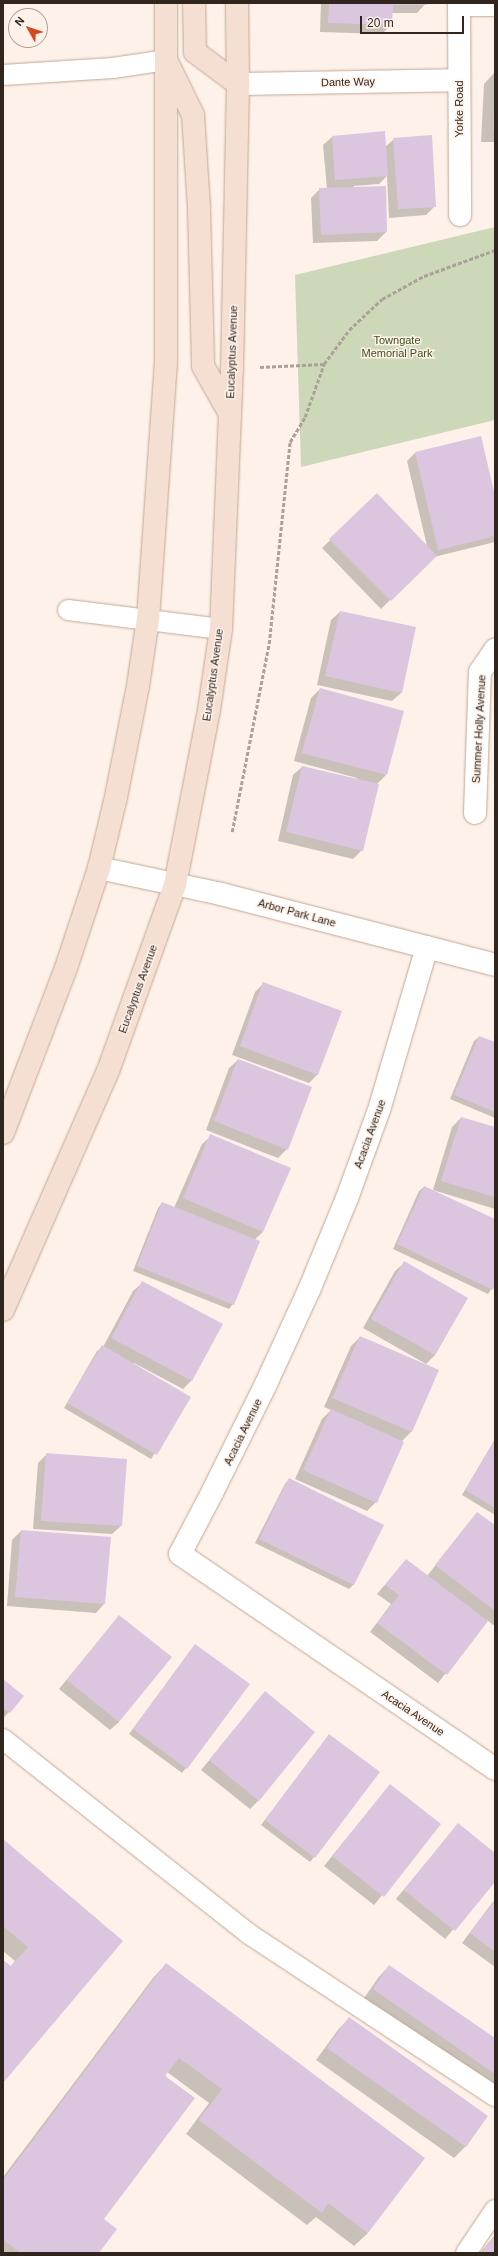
<!DOCTYPE html>
<html>
<head>
<meta charset="utf-8">
<style>
	body { margin:0 }
	#map { position:relative; width:498px; height:2256px; overflow:hidden; background:#fdf1e9; font-family:Arial,sans-serif }
	div>[style] { position:absolute }
	[style*='--x'] { left:calc(var(--x)*1px); top:calc(var(--y)*1px); width:calc(var(--w)*1px); rotate:calc(var(--a)*1deg) }
	.green>* { inset:0; background:#ccd8b7 }
	.shadow>* { inset:0; background:#0003 }
	.building>* { inset:0; background:#dcc6df }
	.path>* { height:2.5px; margin-top:-1.25px; transform-origin:0; background:repeating-linear-gradient(90deg,#aca199 0 4px,transparent 0 6px) }
	.roads { filter:drop-shadow(0 0 1px #c2a794) drop-shadow(0 0 1px #c2a794) }
	.service>* { height:20px; margin:-10px; padding:0 10px; transform-origin:10px; border-radius:10px; background:#fff }
	.minor>* { height:22px; margin:-11px; padding:0 11px; transform-origin:11px; border-radius:11px; background:#fff }
	.tertiary>* { height:22px; margin:-11px; padding:0 11px; transform-origin:11px; border-radius:11px; background:#fff }
	.secondary>* { height:22px; margin:-11px; padding:0 11px; transform-origin:11px; border-radius:11px; background:#f4dfd2 }
	span { translate:-50% -50%; white-space:nowrap; text-align:center; line-height:1.15; -webkit-text-stroke:3px #fdf1e9; paint-order:stroke }
	.street-label { font-size:11px; color:#30261e }
	.park-label { font-size:11px; color:#42511d }
	.frame { position:absolute; inset:0; border:4px solid #30261e; pointer-events:none }
	.north { position:absolute; left:8px; top:8px; width:40px; height:40px; box-sizing:border-box; background:#fdf1e9; border:1px solid #aba098; border-radius:50%; rotate:309deg; font-size:11px; font-weight:700; line-height:16px; text-align:center; color:#30261e }
	.north::after { content:''; display:block; margin:auto; width:14px; height:18px; background:#d1491c; clip-path:polygon(50% 0,100% 100%,50% 72%,0 100%) }
	.scale { position:absolute; left:360px; top:16px; width:104px; height:18px; box-sizing:border-box; border:2px solid #30261e; border-top:0; padding-left:5px; font-size:12px; line-height:14px; white-space:nowrap; color:#30261e; -webkit-text-stroke:3px #fdf1e9; paint-order:stroke }
</style>
</head>
<body>
<div id="map">
	<div class="green">
		<div style="clip-path:polygon(495px 227px,495px 420px,301px 467px,295px 275px)"></div>
	</div>
	<div class="shadow">
		<div style="clip-path:polygon(321px 3px,426px 3px,417px 13px,392px 13px,391px 25px,382px 34px,320px 32px)"></div>
		<div style="clip-path:polygon(495px 52px,495px 142px,481px 142px,484px 84px,494px 73px)"></div>
		<div style="clip-path:polygon(332px 137px,385px 147px,394px 139px,435px 206px,426px 215px,389px 218px,387px 176px,379px 184px,353px 186px,386px 232px,377px 241px,313px 243px,311px 198px,320px 189px,327px 189px,323px 145px)"></div>
		<div style="clip-path:polygon(415px 453px,495px 500px,495px 542px,434px 557px,381px 609px,322px 548px,377px 495px,427px 546px,407px 461px)"></div>
		<div style="clip-path:polygon(340px 612px,415px 628px,401px 693px,392px 701px,317px 685px,331px 620px)"></div>
		<div style="clip-path:polygon(320px 689px,386px 775px,376px 785px,362px 850px,353px 859px,278px 841px,293px 775px,302px 767px,357px 780px,357px 778px,294px 761px,311px 698px)"></div>
		<div style="clip-path:polygon(263px 984px,318px 1074px,309px 1083px,232px 1055px,255px 992px)"></div>
		<div style="clip-path:polygon(479px 1037px,495px 1044px,495px 1118px,450px 1099px,474px 1041px)"></div>
		<div style="clip-path:polygon(238px 1060px,287px 1149px,278px 1158px,206px 1130px,229px 1068px)"></div>
		<div style="clip-path:polygon(461px 1118px,495px 1128px,495px 1209px,433px 1190px,452px 1127px)"></div>
		<div style="clip-path:polygon(211px 1136px,263px 1232px,254px 1240px,233px 1304px,229px 1309px,133px 1271px,158px 1208px,162px 1203px,174px 1208px,202px 1144px)"></div>
		<div style="clip-path:polygon(424px 1187px,495px 1220px,495px 1284px,488px 1294px,393px 1249px,419px 1191px)"></div>
		<div style="clip-path:polygon(404px 1263px,467px 1298px,435px 1355px,426px 1364px,363px 1328px,395px 1271px)"></div>
		<div style="clip-path:polygon(142px 1283px,192px 1380px,183px 1389px,134px 1363px,133px 1364px,190px 1398px,151px 1459px,64px 1408px,97px 1351px,103px 1347px,133px 1291px)"></div>
		<div style="clip-path:polygon(360px 1337px,437px 1370px,411px 1432px,401px 1442px,403px 1443px,376px 1502px,367px 1511px,295px 1479px,322px 1419px,331px 1410px,324px 1407px,351px 1346px)"></div>
		<div style="clip-path:polygon(495px 1439px,495px 1515px,462px 1495px)"></div>
		<div style="clip-path:polygon(47px 1454px,121px 1526px,112px 1534px,33px 1529px,38px 1463px)"></div>
		<div style="clip-path:polygon(289px 1479px,383px 1525px,353px 1585px,349px 1589px,255px 1543px,285px 1484px)"></div>
		<div style="clip-path:polygon(477px 1513px,495px 1527px,495px 1624px,493px 1625px,487px 1620px,438px 1683px,370px 1632px,391px 1604px,377px 1594px,406px 1560px,427px 1576px)"></div>
		<div style="clip-path:polygon(21px 1531px,104px 1604px,96px 1613px,7px 1606px,12px 1540px)"></div>
		<div style="clip-path:polygon(119px 1616px,119px 1722px,110px 1730px,59px 1689px)"></div>
		<div style="clip-path:polygon(191px 1650px,186px 1768px,182px 1773px,129px 1734px)"></div>
		<div style="clip-path:polygon(3px 1680px,22px 1696px,3px 1719px)"></div>
		<div style="clip-path:polygon(265px 1693px,259px 1800px,250px 1809px,201px 1770px)"></div>
		<div style="clip-path:polygon(325px 1740px,314px 1857px,310px 1862px,261px 1825px)"></div>
		<div style="clip-path:polygon(390px 1785px,439px 1824px,374px 1905px,324px 1866px)"></div>
		<div style="clip-path:polygon(458px 1824px,495px 1854px,495px 1880px,445px 1939px,396px 1899px)"></div>
		<div style="clip-path:polygon(3px 1840px,122px 1941px,3px 2081px,3px 1961px,10px 1967px,15px 1961px,3px 1951px)"></div>
		<div style="clip-path:polygon(495px 1899px,495px 1967px,462px 1943px)"></div>
		<div style="clip-path:polygon(166px 1964px,368px 2233px,354px 2246px,316px 2217px,307px 2225px,186px 2134px,209px 2103px,167px 2072px,103px 2219px,98px 2253px,3px 2253px,3px 2177px,153px 1978px)"></div>
		<div style="clip-path:polygon(389px 1966px,495px 2040px,495px 2093px,362px 2001px,378px 1978px)"></div>
		<div style="clip-path:polygon(349px 2018px,487px 2116px,465px 2147px,454px 2158px,316px 2060px,338px 2030px)"></div>
		<div style="clip-path:polygon(495px 2235px,495px 2253px,480px 2253px)"></div>
	</div>
	<div class="building">
		<div style="clip-path:polygon(329px 3px,427px 3px,427px 5px,393px 5px,392px 25px,328px 23px)"></div>
		<div style="clip-path:polygon(494px 102px,495px 102px,495px 130px,493px 130px)"></div>
		<div style="clip-path:polygon(385px 131px,388px 176px,335px 180px,332px 136px)"></div>
		<div style="clip-path:polygon(432px 135px,436px 207px,398px 209px,393px 138px)"></div>
		<div style="clip-path:polygon(386px 186px,387px 232px,321px 235px,319px 188px)"></div>
		<div style="clip-path:polygon(481px 436px,495px 496px,495px 536px,438px 550px,415px 452px)"></div>
		<div style="clip-path:polygon(377px 493px,437px 556px,391px 601px,329px 539px)"></div>
		<div style="clip-path:polygon(340px 611px,416px 627px,402px 693px,325px 676px)"></div>
		<div style="clip-path:polygon(320px 688px,404px 711px,387px 775px,302px 753px)"></div>
		<div style="clip-path:polygon(302px 766px,379px 784px,363px 851px,286px 832px)"></div>
		<div style="clip-path:polygon(263px 982px,342px 1011px,318px 1075px,240px 1046px)"></div>
		<div style="clip-path:polygon(479px 1036px,495px 1042px,495px 1112px,454px 1095px)"></div>
		<div style="clip-path:polygon(238px 1059px,312px 1087px,288px 1150px,214px 1121px)"></div>
		<div style="clip-path:polygon(461px 1117px,495px 1127px,495px 1197px,441px 1181px)"></div>
		<div style="clip-path:polygon(210px 1134px,291px 1168px,263px 1232px,183px 1198px)"></div>
		<div style="clip-path:polygon(424px 1186px,495px 1219px,495px 1286px,493px 1290px,397px 1244px)"></div>
		<div style="clip-path:polygon(162px 1202px,260px 1241px,234px 1305px,137px 1266px)"></div>
		<div style="clip-path:polygon(404px 1261px,468px 1298px,435px 1355px,371px 1319px)"></div>
		<div style="clip-path:polygon(142px 1281px,223px 1324px,192px 1381px,111px 1338px)"></div>
		<div style="clip-path:polygon(360px 1336px,439px 1370px,412px 1432px,332px 1398px)"></div>
		<div style="clip-path:polygon(102px 1345px,191px 1397px,157px 1455px,67px 1403px)"></div>
		<div style="clip-path:polygon(331px 1409px,404px 1442px,377px 1503px,303px 1470px)"></div>
		<div style="clip-path:polygon(495px 1440px,495px 1508px,465px 1490px)"></div>
		<div style="clip-path:polygon(46px 1453px,127px 1459px,122px 1526px,41px 1521px)"></div>
		<div style="clip-path:polygon(289px 1478px,384px 1525px,354px 1585px,259px 1539px)"></div>
		<div style="clip-path:polygon(477px 1512px,495px 1525px,495px 1611px,435px 1565px)"></div>
		<div style="clip-path:polygon(21px 1530px,111px 1537px,105px 1604px,15px 1597px)"></div>
		<div style="clip-path:polygon(406px 1559px,488px 1621px,447px 1675px,377px 1623px,399px 1595px,385px 1585px)"></div>
		<div style="clip-path:polygon(119px 1615px,172px 1657px,119px 1722px,67px 1680px)"></div>
		<div style="clip-path:polygon(195px 1644px,250px 1684px,187px 1769px,133px 1729px)"></div>
		<div style="clip-path:polygon(3px 1679px,24px 1696px,10px 1713px,3px 1708px)"></div>
		<div style="clip-path:polygon(265px 1691px,315px 1732px,259px 1801px,209px 1760px)"></div>
		<div style="clip-path:polygon(329px 1734px,380px 1772px,315px 1858px,265px 1820px)"></div>
		<div style="clip-path:polygon(390px 1784px,441px 1824px,384px 1897px,332px 1856px)"></div>
		<div style="clip-path:polygon(458px 1823px,495px 1853px,495px 1882px,455px 1931px,404px 1890px)"></div>
		<div style="clip-path:polygon(3px 1839px,123px 1941px,3px 2083px,3px 1960px,11px 1966px,28px 1947px,3px 1926px)"></div>
		<div style="clip-path:polygon(495px 1900px,495px 1952px,470px 1933px)"></div>
		<div style="clip-path:polygon(166px 1963px,425px 2158px,368px 2233px,328px 2203px,322px 2213px,199px 2120px,222px 2089px,179px 2058px,165px 2076px,195px 2098px,104px 2219px,117px 2229px,99px 2253px,21px 2253px,3px 2240px,3px 2180px)"></div>
		<div style="clip-path:polygon(389px 1965px,495px 2038px,495px 2074px,373px 1989px)"></div>
		<div style="clip-path:polygon(349px 2017px,488px 2116px,466px 2147px,327px 2048px)"></div>
		<div style="clip-path:polygon(495px 2236px,495px 2253px,483px 2253px,482px 2252px)"></div>
	</div>
	<div class="path">
		<div style="--x:260;--y:367;--w:64;--a:-2.7"></div>
		<div style="--x:232;--y:832;--w:192;--a:-78.9"></div>
		<div style="--x:269;--y:644;--w:203;--a:-84.1"></div>
		<div style="--x:290;--y:442;--w:29;--a:-59"></div>
		<div style="--x:305;--y:417;--w:56;--a:-70.3"></div>
		<div style="--x:324;--y:364;--w:42;--a:-53.7"></div>
		<div style="--x:349;--y:330;--w:45;--a:-43.2"></div>
		<div style="--x:382;--y:299;--w:48;--a:-28.7"></div>
		<div style="--x:424;--y:276;--w:76;--a:-20.1"></div>
	</div>
	<div class="roads">
		<div class="service">
			<div style="--x:3;--y:75;--w:110;--a:-3.6"></div>
			<div style="--x:113;--y:68;--w:55;--a:-8.4"></div>
			<div style="--x:68;--y:610;--w:154;--a:7.1"></div>
			<div style="--x:3;--y:1739;--w:314;--a:38.4"></div>
			<div style="--x:249;--y:1934;--w:295;--a:33.4"></div>
			<div style="--x:466;--y:2253;--w:52;--a:-56"></div>
		</div>
		<div class="minor">
			<div style="--x:459;--y:3;--w:212;--a:89.7"></div>
			<div style="--x:459;--y:5;--w:36;--a:0"></div>
			<div style="--x:238;--y:84;--w:221;--a:-1"></div>
			<div style="--x:475;--y:813;--w:141;--a:-88"></div>
			<div style="--x:480;--y:672;--w:27;--a:-56"></div>
			<div style="--x:427;--y:947;--w:167;--a:106.4"></div>
			<div style="--x:380;--y:1107;--w:97;--a:109.9"></div>
			<div style="--x:347;--y:1198;--w:100;--a:112.4"></div>
			<div style="--x:309;--y:1290;--w:103;--a:114.6"></div>
			<div style="--x:266;--y:1384;--w:119;--a:116.4"></div>
			<div style="--x:213;--y:1491;--w:71;--a:117.6"></div>
			<div style="--x:180;--y:1554;--w:381;--a:34.3"></div>
		</div>
		<div class="tertiary">
			<div style="--x:99;--y:868;--w:125;--a:12"></div>
			<div style="--x:221;--y:894;--w:283;--a:14.5"></div>
		</div>
		<div class="secondary">
			<div style="--x:194;--y:3;--w:49;--a:88.8"></div>
			<div style="--x:195;--y:52;--w:54;--a:36.7"></div>
			<div style="--x:169;--y:66;--w:55;--a:63.9"></div>
			<div style="--x:193;--y:115;--w:94;--a:86.3"></div>
			<div style="--x:199;--y:209;--w:157;--a:88.5"></div>
			<div style="--x:203;--y:366;--w:55;--a:60.6"></div>
			<div style="--x:3;--y:1133;--w:177;--a:-69.1"></div>
			<div style="--x:66;--y:968;--w:105;--a:-71.7"></div>
			<div style="--x:99;--y:868;--w:73;--a:-76.5"></div>
			<div style="--x:116;--y:797;--w:113;--a:-78.8"></div>
			<div style="--x:138;--y:686;--w:68;--a:-81.5"></div>
			<div style="--x:148;--y:619;--w:256;--a:-86"></div>
			<div style="--x:166;--y:364;--w:361;--a:-90"></div>
			<div style="--x:3;--y:1310;--w:261;--a:-66.3"></div>
			<div style="--x:108;--y:1071;--w:198;--a:-70.2"></div>
			<div style="--x:175;--y:885;--w:178;--a:-79"></div>
			<div style="--x:209;--y:710;--w:82;--a:-81.6"></div>
			<div style="--x:221;--y:629;--w:259;--a:-87.6"></div>
			<div style="--x:232;--y:370;--w:286;--a:-88.8"></div>
			<div style="--x:238;--y:84;--w:81;--a:-90.7"></div>
		</div>
	</div>
	<div class="street-label">
		<span style="left:348px;top:82px;rotate:-1deg">Dante Way</span>
		<span style="left:459px;top:109px;rotate:-90deg">Yorke Road</span>
		<span style="left:232px;top:352px;rotate:-88deg">Eucalyptus Avenue</span>
		<span style="left:213px;top:675px;rotate:-82deg">Eucalyptus Avenue</span>
		<span style="left:479px;top:729px;rotate:-87deg">Summer Holly Avenue</span>
		<span style="left:297px;top:913px;rotate:15deg">Arbor Park Lane</span>
		<span style="left:138px;top:989px;rotate:-70deg">Eucalyptus Avenue</span>
		<span style="left:370px;top:1134px;rotate:-70deg">Acacia Avenue</span>
		<span style="left:243px;top:1432px;rotate:-64deg">Acacia Avenue</span>
		<span style="left:413px;top:1713px;rotate:34deg">Acacia Avenue</span>
	</div>
	<div class="park-label">
		<span style="left:397px;top:347px">Towngate<br>Memorial Park</span>
	</div>
	<div class="frame"></div>
	<div class="north">N</div>
	<div class="scale">20 m</div>
</div>
</body>
</html>
